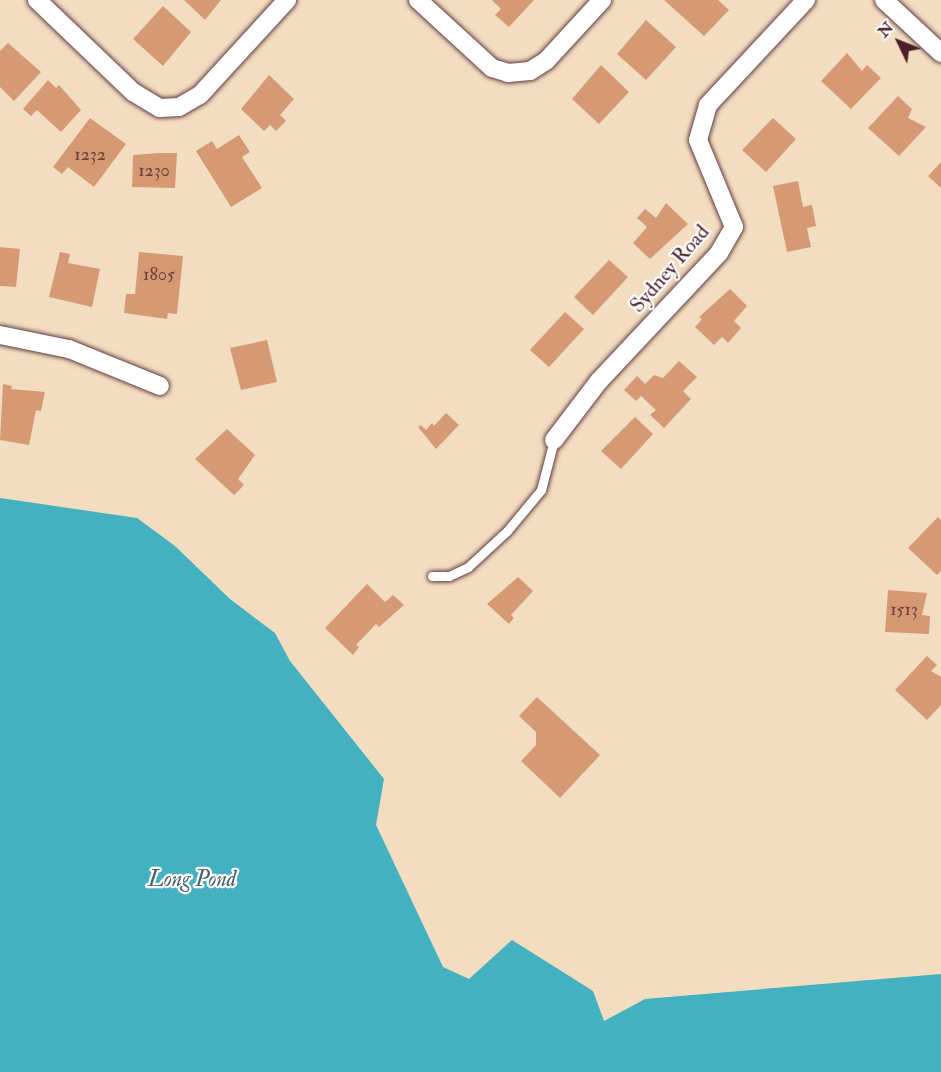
<!DOCTYPE html>
<html>
<head>
<meta charset="utf-8">
<style>
	body { margin:0 }
	#map { position:relative; width:941px; height:1072px; overflow:hidden; background:#f3ddc0; font-family:"IM FELL Double Pica",serif }
	div>[style] { position:absolute }
	[style*='--x'] { left:calc(var(--x)*1px); top:calc(var(--y)*1px); width:calc(var(--w)*1px); rotate:calc(var(--a)*1deg) }
	.water>* { inset:0; background:#43b1bf }
	.building>* { inset:0; background:#d59973 }
	.roads { filter:drop-shadow(0 0 2px #633c41) drop-shadow(0 0 2px #633c41) }
	.lane>* { height:9px; margin:-4.5px; padding:0 4.5px; transform-origin:4.5px; border-radius:4.5px; background:#fff }
	.street>* { height:18px; margin:-9px; padding:0 9px; transform-origin:9px; border-radius:9px; background:#fff }
	span { translate:-50% -50%; white-space:nowrap; text-align:center; line-height:1.15; -webkit-text-stroke:4.5px #fff; paint-order:stroke }
	.number-label { font-size:18px; color:#6d3e3d }
	.number-label span { -webkit-text-stroke-width:0 }
	.street-label { font-size:21px; color:#4a1f2b }
	.water-label { font-size:22px; color:#47616e; font-style:italic }
	.north { position:absolute; left:869px; top:12px; width:60px; height:60px; -webkit-text-stroke:4px #fff; paint-order:stroke; rotate:313deg; font-size:16px; font-weight:700; line-height:24px; text-align:center; color:#4a1f2b }
	.north::after { content:''; display:block; margin:auto; width:21px; height:27px; background:#4a1f2b; clip-path:polygon(50% 0,100% 100%,50% 72%,0 100%) }
</style>
</head>
<body>
<div id="map">
	<div class="water">
		<div style="clip-path:polygon(0 498px,137px 518px,175px 546px,230px 599px,275px 633px,290px 661px,384px 779px,376px 825px,443px 967px,469px 979px,512px 940px,593px 991px,604px 1021px,645px 999px,941px 974px,941px 1072px,0 1072px)"></div>
	</div>
	<div class="building">
		<div style="clip-path:polygon(184px 0,221px 0,205px 20px)"></div>
		<div style="clip-path:polygon(492px 0,534px 0,509px 27px,495px 15px,501px 9px)"></div>
		<div style="clip-path:polygon(664px 0,718px 0,729px 10px,704px 36px)"></div>
		<div style="clip-path:polygon(163px 6px,191px 32px,163px 66px,133px 39px)"></div>
		<div style="clip-path:polygon(646px 20px,676px 47px,646px 80px,617px 54px)"></div>
		<div style="clip-path:polygon(8px 43px,41px 72px,14px 101px,0 87px,0 51px)"></div>
		<div style="clip-path:polygon(847px 53px,862px 71px,867px 65px,881px 78px,851px 109px,821px 81px)"></div>
		<div style="clip-path:polygon(601px 65px,629px 92px,599px 124px,572px 99px)"></div>
		<div style="clip-path:polygon(269px 75px,294px 99px,280px 115px,286px 121px,276px 131px,270px 125px,264px 131px,241px 109px)"></div>
		<div style="clip-path:polygon(48px 80px,56px 88px,59px 85px,81px 110px,61px 132px,37px 110px,31px 116px,23px 109px)"></div>
		<div style="clip-path:polygon(898px 96px,912px 109px,908px 118px,926px 127px,899px 156px,868px 128px)"></div>
		<div style="clip-path:polygon(90px 118px,126px 144px,94px 187px,68px 167px,62px 174px,53px 167px)"></div>
		<div style="clip-path:polygon(773px 118px,796px 139px,766px 172px,742px 150px)"></div>
		<div style="clip-path:polygon(239px 135px,250px 152px,242px 157px,262px 188px,231px 207px,196px 151px,212px 141px,217px 149px)"></div>
		<div style="clip-path:polygon(159px 153px,177px 153px,175px 188px,132px 187px,133px 155px)"></div>
		<div style="clip-path:polygon(941px 162px,941px 188px,928px 176px)"></div>
		<div style="clip-path:polygon(798px 181px,803px 207px,812px 205px,816px 226px,807px 228px,811px 247px,787px 252px,773px 186px)"></div>
		<div style="clip-path:polygon(666px 203px,688px 224px,650px 259px,633px 243px,647px 227px,637px 218px,645px 209px,656px 218px)"></div>
		<div style="clip-path:polygon(0 247px,20px 249px,16px 287px,0 286px)"></div>
		<div style="clip-path:polygon(60px 252px,70px 254px,68px 263px,100px 269px,92px 307px,49px 297px)"></div>
		<div style="clip-path:polygon(139px 252px,183px 256px,177px 314px,168px 313px,167px 319px,124px 313px,126px 294px,135px 294px)"></div>
		<div style="clip-path:polygon(609px 260px,628px 277px,593px 315px,574px 297px)"></div>
		<div style="clip-path:polygon(730px 289px,747px 306px,734px 321px,741px 328px,728px 343px,722px 337px,714px 345px,695px 327px,702px 319px,699px 317px)"></div>
		<div style="clip-path:polygon(565px 312px,584px 329px,549px 367px,530px 350px)"></div>
		<div style="clip-path:polygon(267px 340px,277px 382px,241px 390px,230px 348px)"></div>
		<div style="clip-path:polygon(679px 361px,697px 377px,683px 391px,691px 399px,664px 428px,650px 415px,656px 410px,641px 396px,636px 401px,624px 390px,637px 376px,645px 384px,654px 375px,663px 378px)"></div>
		<div style="clip-path:polygon(3px 384px,12px 386px,11px 389px,45px 392px,41px 411px,36px 410px,29px 445px,0 440px)"></div>
		<div style="clip-path:polygon(446px 413px,459px 425px,436px 449px,418px 427px,421px 425px,426px 430px,432px 423px,434px 426px)"></div>
		<div style="clip-path:polygon(635px 417px,653px 434px,621px 469px,601px 451px)"></div>
		<div style="clip-path:polygon(227px 429px,255px 455px,238px 479px,244px 485px,234px 495px,195px 459px)"></div>
		<div style="clip-path:polygon(938px 517px,941px 520px,941px 571px,937px 575px,908px 548px)"></div>
		<div style="clip-path:polygon(518px 577px,533px 591px,511px 615px,514px 618px,509px 624px,487px 604px)"></div>
		<div style="clip-path:polygon(367px 584px,385px 602px,393px 595px,404px 605px,379px 627px,376px 624px,356px 645px,359px 647px,353px 655px,325px 628px)"></div>
		<div style="clip-path:polygon(888px 590px,927px 593px,922px 615px,930px 616px,929px 634px,885px 632px)"></div>
		<div style="clip-path:polygon(927px 656px,937px 665px,931px 671px,941px 677px,941px 705px,927px 720px,895px 690px)"></div>
		<div style="clip-path:polygon(537px 697px,600px 755px,560px 798px,521px 761px,536px 745px,536px 732px,519px 716px)"></div>
	</div>
	<div class="roads">
		<div class="lane">
			<div style="--x:432;--y:576;--w:17;--a:0"></div>
			<div style="--x:449;--y:576;--w:21;--a:-25"></div>
			<div style="--x:468;--y:567;--w:53;--a:-42.7"></div>
			<div style="--x:507;--y:531;--w:53;--a:-50.3"></div>
			<div style="--x:541;--y:490;--w:52;--a:-75.4"></div>
		</div>
		<div class="street">
			<div style="--x:37;--y:0;--w:133;--a:43.8"></div>
			<div style="--x:133;--y:92;--w:31;--a:31"></div>
			<div style="--x:160;--y:108;--w:19;--a:-3"></div>
			<div style="--x:179;--y:107;--w:24;--a:-30"></div>
			<div style="--x:200;--y:95;--w:129;--a:-47.5"></div>
			<div style="--x:418;--y:0;--w:100;--a:42.6"></div>
			<div style="--x:492;--y:68;--w:17;--a:17"></div>
			<div style="--x:508;--y:73;--w:22;--a:-5"></div>
			<div style="--x:530;--y:71;--w:19;--a:-32"></div>
			<div style="--x:546;--y:61;--w:83;--a:-47.4"></div>
			<div style="--x:884;--y:0;--w:78;--a:42.9"></div>
			<div style="--x:0;--y:335;--w:70;--a:11.5"></div>
			<div style="--x:69;--y:349;--w:98;--a:22.1"></div>
			<div style="--x:554;--y:440;--w:74;--a:-52.7"></div>
			<div style="--x:599;--y:381;--w:175;--a:-46.8"></div>
			<div style="--x:719;--y:253;--w:30;--a:-60"></div>
			<div style="--x:734;--y:227;--w:94;--a:-112.5"></div>
			<div style="--x:698;--y:140;--w:36;--a:-74"></div>
			<div style="--x:708;--y:105;--w:144;--a:-47"></div>
		</div>
	</div>
	<div class="number-label">
		<span style="left:90px;top:155px">1232</span>
		<span style="left:154px;top:171px">1230</span>
		<span style="left:159px;top:275px">1805</span>
		<span style="left:904px;top:610px">1513</span>
	</div>
	<div class="street-label">
		<span style="left:670px;top:269px;rotate:-49deg">Sydney Road</span>
	</div>
	<div class="water-label">
		<span style="left:192px;top:880px">Long Pond</span>
	</div>
	<div class="north">N</div>
</div>
</body>
</html>
